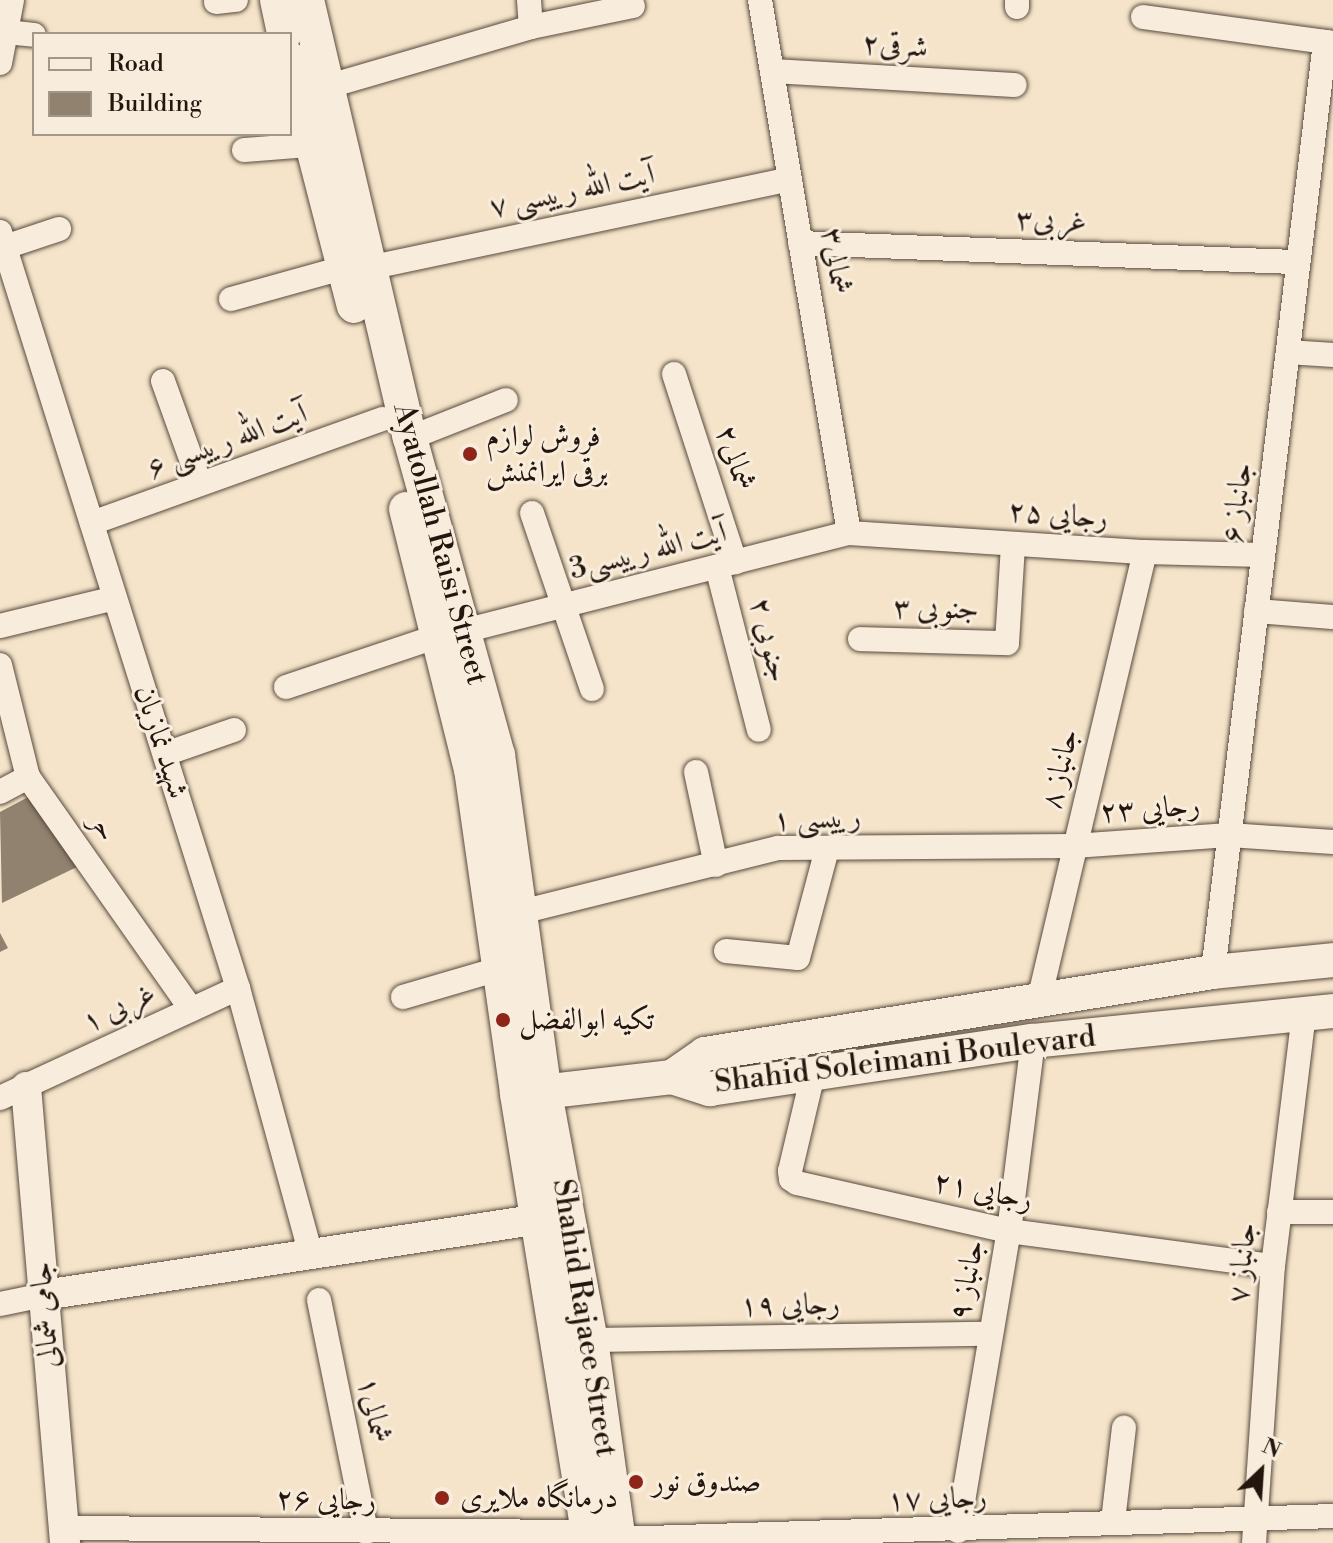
<!DOCTYPE html>
<html>
<head>
<meta charset="utf-8">
<style>
	body { margin:0 }
	#map { position:relative; width:1333px; height:1543px; overflow:hidden; background:#f5e4c9; font-family:"Libre Bodoni",Amiri,serif }
	div>[style] { position:absolute }
	[style*='--x'] { left:calc(var(--x)*1px); top:calc(var(--y)*1px); width:calc(var(--w)*1px); rotate:calc(var(--a)*1deg) }
	.building>* { inset:0; background:#91816f }
	.roads { filter:drop-shadow(0 0 2px #584a3d) drop-shadow(0 0 2px #584a3d) }
	.minor>* { height:24px; margin:-12px; padding:0 12px; transform-origin:12px; border-radius:12px; background:#f8eddc }
	.tertiary>* { height:30px; margin:-15px; padding:0 15px; transform-origin:15px; border-radius:15px; background:#f8eddc }
	.secondary>* { height:34px; margin:-17px; padding:0 17px; transform-origin:17px; border-radius:17px; background:#f8eddc }
	.dots>* { width:22px; height:22px; translate:-50% -50%; box-sizing:border-box; border:4px solid #f8eddc; border-radius:50% }
	span { translate:-50% -50%; white-space:nowrap; text-align:center; line-height:1.15; -webkit-text-stroke:6px #f8eddc; paint-order:stroke }
	.street-label { font-size:30px; color:#24160e }
	.poi-label { font-size:30px; color:#24160e }
	.left { translate:0 -50%; text-align:left }
	.legend { position:absolute; left:32px; top:32px; width:260px; height:104px; box-sizing:border-box; background:#f8eddc; border:2px solid #a3978a; margin:0; padding:10px 14px; list-style:none; font-size:24px; color:#24160e }
	.legend li { display:flex; align-items:center; gap:16px; height:40px }
	.legend b { width:40px; border:2px solid #a3978a }
	.north { position:absolute; left:1221px; top:1431px; width:80px; height:80px; -webkit-text-stroke:6px #f8eddc; paint-order:stroke; rotate:25deg; font-size:22px; font-weight:700; line-height:32px; text-align:center; color:#24160e }
	.north::after { content:''; display:block; margin:auto; width:28px; height:36px; background:#24160e; clip-path:polygon(50% 0,100% 100%,50% 72%,0 100%) }
</style>
</head>
<body>
<div id="map">
	<div class="building">
		<div style="clip-path:polygon(32px 795px,77px 867px,2px 903px,0 812px)"></div>
		<div style="clip-path:polygon(0 933px,8px 948px,0 952px)"></div>
	</div>
	<div class="roads">
		<div class="minor">
			<div style="--x:529;--y:0;--w:27;--a:86"></div>
			<div style="--x:760;--y:0;--w:540;--a:80.52"></div>
			<div style="--x:216;--y:2;--w:20;--a:-6"></div>
			<div style="--x:1017;--y:7;--w:7;--a:-90"></div>
			<div style="--x:1143;--y:17;--w:192;--a:7.8"></div>
			<div style="--x:0;--y:27;--w:8;--a:40"></div>
			<div style="--x:6;--y:32;--w:28;--a:6"></div>
			<div style="--x:0;--y:63;--w:64;--a:-79.2"></div>
			<div style="--x:772;--y:71;--w:243;--a:3.3"></div>
			<div style="--x:326;--y:87;--w:214;--a:-16.3"></div>
			<div style="--x:531;--y:27;--w:104;--a:-11.6"></div>
			<div style="--x:244;--y:150;--w:65;--a:-4.4"></div>
			<div style="--x:0;--y:232;--w:793;--a:72.53"></div>
			<div style="--x:238;--y:988;--w:276;--a:74.7"></div>
			<div style="--x:800;--y:243;--w:498;--a:2.2"></div>
			<div style="--x:5;--y:247;--w:57;--a:-18.4"></div>
			<div style="--x:368;--y:268;--w:431;--a:-11.9"></div>
			<div style="--x:231;--y:299;--w:116;--a:-15.5"></div>
			<div style="--x:1288;--y:352;--w:45;--a:3.8"></div>
			<div style="--x:674;--y:374;--w:198;--a:72"></div>
			<div style="--x:163;--y:381;--w:109;--a:70.2"></div>
			<div style="--x:410;--y:438;--w:103;--a:-21.6"></div>
			<div style="--x:532;--y:513;--w:186;--a:71.2"></div>
			<div style="--x:92;--y:523;--w:309;--a:-19.7"></div>
			<div style="--x:717;--y:567;--w:168;--a:75.6"></div>
			<div style="--x:1256;--y:611;--w:77;--a:4.5"></div>
			<div style="--x:0;--y:626;--w:118;--a:-13.7"></div>
			<div style="--x:464;--y:631;--w:397;--a:-14.3"></div>
			<div style="--x:849;--y:533;--w:297;--a:3.7"></div>
			<div style="--x:1145;--y:552;--w:118;--a:1.5"></div>
			<div style="--x:860;--y:639;--w:147;--a:1.6"></div>
			<div style="--x:1007;--y:643;--w:99;--a:-86.5"></div>
			<div style="--x:0;--y:665;--w:115;--a:76"></div>
			<div style="--x:28;--y:777;--w:284;--a:54.9"></div>
			<div style="--x:286;--y:687;--w:160;--a:-18.5"></div>
			<div style="--x:165;--y:754;--w:73;--a:-19.2"></div>
			<div style="--x:696;--y:772;--w:95;--a:77.9"></div>
			<div style="--x:0;--y:792;--w:32;--a:-28"></div>
			<div style="--x:521;--y:912;--w:265;--a:-14"></div>
			<div style="--x:778;--y:848;--w:296;--a:-0.4"></div>
			<div style="--x:1074;--y:846;--w:155;--a:-4.1"></div>
			<div style="--x:1229;--y:835;--w:104;--a:3.9"></div>
			<div style="--x:726;--y:951;--w:72;--a:5.6"></div>
			<div style="--x:798;--y:958;--w:113;--a:-75.1"></div>
			<div style="--x:1213;--y:972;--w:937;--a:-83.13"></div>
			<div style="--x:403;--y:997;--w:100;--a:-16.3"></div>
			<div style="--x:1039;--y:1000;--w:460;--a:-76.7"></div>
			<div style="--x:813;--y:1074;--w:100;--a:103.3"></div>
			<div style="--x:790;--y:1171;--w:8;--a:83"></div>
			<div style="--x:791;--y:1179;--w:7;--a:34"></div>
			<div style="--x:797;--y:1183;--w:217;--a:12.8"></div>
			<div style="--x:1009;--y:1231;--w:266;--a:7.6"></div>
			<div style="--x:0;--y:1098;--w:262;--a:-24.8"></div>
			<div style="--x:1279;--y:1212;--w:54;--a:0"></div>
			<div style="--x:319;--y:1300;--w:237;--a:78.5"></div>
			<div style="--x:0;--y:1304;--w:45;--a:-11.6"></div>
			<div style="--x:591;--y:1340;--w:398;--a:-0.9"></div>
			<div style="--x:1113;--y:1521;--w:94;--a:-83.3"></div>
			<div style="--x:64;--y:1528;--w:524;--a:0.44"></div>
			<div style="--x:958;--y:1531;--w:304;--a:-80.4"></div>
			<div style="--x:1009;--y:1231;--w:192;--a:-82.8"></div>
			<div style="--x:618;--y:1539;--w:715;--a:-1.84"></div>
			<div style="--x:1254;--y:1543;--w:278;--a:-86.1"></div>
			<div style="--x:1273;--y:1266;--w:254;--a:-83"></div>
		</div>
		<div class="tertiary">
			<div style="--x:26;--y:1087;--w:458;--a:85.1"></div>
			<div style="--x:44;--y:1295;--w:502;--a:-8.71"></div>
		</div>
		<div class="secondary">
			<div style="--x:277;--y:0;--w:35;--a:78"></div>
			<div style="--x:307;--y:0;--w:450;--a:76.8"></div>
			<div style="--x:410;--y:438;--w:329;--a:74.5"></div>
			<div style="--x:498;--y:755;--w:341;--a:82.1"></div>
			<div style="--x:545;--y:1093;--w:251;--a:79.5"></div>
			<div style="--x:591;--y:1340;--w:205;--a:82.1"></div>
			<div style="--x:290;--y:59;--w:255;--a:75.5"></div>
			<div style="--x:406;--y:509;--w:268;--a:76"></div>
			<div style="--x:471;--y:769;--w:328;--a:81.9"></div>
			<div style="--x:517;--y:1094;--w:455;--a:80.8"></div>
			<div style="--x:672;--y:1077;--w:40;--a:-34.9"></div>
			<div style="--x:705;--y:1054;--w:515;--a:-9.17"></div>
			<div style="--x:1213;--y:972;--w:121;--a:-5.7"></div>
			<div style="--x:525;--y:1094;--w:148;--a:-6.6"></div>
			<div style="--x:672;--y:1077;--w:40;--a:18"></div>
			<div style="--x:710;--y:1089;--w:327;--a:-8.5"></div>
			<div style="--x:1033;--y:1041;--w:301;--a:-5.7"></div>
		</div>
	</div>
	<div class="dots">
		<div style="left:470px;top:454px;background:#8f2418"></div>
		<div style="left:503px;top:1020px;background:#8f2418"></div>
		<div style="left:636px;top:1482px;background:#8f2418"></div>
		<div style="left:442px;top:1498px;background:#8f2418"></div>
	</div>
	<div class="street-label">
		<span style="left:895px;top:46px;rotate:3deg">شرقی۲</span>
		<span style="left:572px;top:191px;rotate:-12deg">آیت الله رییسی ۷</span>
		<span style="left:1051px;top:221px;rotate:2deg">غربی۳</span>
		<span style="left:836px;top:261px;rotate:81deg">شمالی۳</span>
		<span style="left:227px;top:441px;rotate:-20deg">آیت الله رییسی ۶</span>
		<span style="left:735px;top:458px;rotate:72deg">شمالی۲</span>
		<span style="left:1237px;top:503px;rotate:-83deg">جانباز ۶</span>
		<span style="left:1058px;top:515px;rotate:4deg">رجایی ۲۵</span>
		<span style="left:440px;top:544px;rotate:75deg">Ayatollah Raisi Street</span>
		<span style="left:648px;top:551px;rotate:-14deg">آیت الله رییسی3</span>
		<span style="left:936px;top:609px;rotate:1deg">جنوبی ۳</span>
		<span style="left:769px;top:640px;rotate:76deg">جنوبی ۲</span>
		<span style="left:161px;top:742px;rotate:72deg">شهید نمازیان</span>
		<span style="left:1060px;top:769px;rotate:-77deg">جانباز ۸</span>
		<span style="left:1150px;top:809px;rotate:-4deg">رجایی ۲۳</span>
		<span style="left:817px;top:819px;rotate:-2deg">رییسی ۱</span>
		<span style="left:103px;top:827px;rotate:55deg">حر</span>
		<span style="left:119px;top:1008px;rotate:-25deg">غربی ۱</span>
		<span style="left:905px;top:1060px;rotate:-7deg">Shahid Soleimani Boulevard</span>
		<span style="left:983px;top:1191px;rotate:11deg">رجایی ۲۱</span>
		<span style="left:1242px;top:1263px;rotate:-85deg">جانباز ۷</span>
		<span style="left:967px;top:1280px;rotate:-79deg">جانباز ۹</span>
		<span style="left:790px;top:1305px;rotate:-1deg">رجایی ۱۹</span>
		<span style="left:45px;top:1315px;rotate:-95deg">جامی شمالی</span>
		<span style="left:584px;top:1318px;rotate:81deg">Shahid Rajaee Street</span>
		<span style="left:374px;top:1410px;rotate:78deg">شمالی۱</span>
		<span style="left:937px;top:1499px;rotate:-2deg">رجایی ۱۷</span>
		<span style="left:326px;top:1500px;rotate:1deg">رجایی ۲۶</span>
	</div>
	<div class="poi-label">
		<span class="left" style="left:486px;top:454px">فروش لوازم<br>برقی ایرانمنش</span>
		<span class="left" style="left:519px;top:1020px">تکیه ابوالفضل</span>
		<span class="left" style="left:652px;top:1482px">صندوق نور</span>
		<span class="left" style="left:460px;top:1498px">درمانگاه ملایری</span>
	</div>
	<ul class="legend">
	<li><b style="height:10px;background:#f8eddc"></b>Road</li>
	<li><b style="height:22px;background:#91816f"></b>Building</li>
	</ul>
	<div class="north">N</div>
</div>
</body>
</html>
